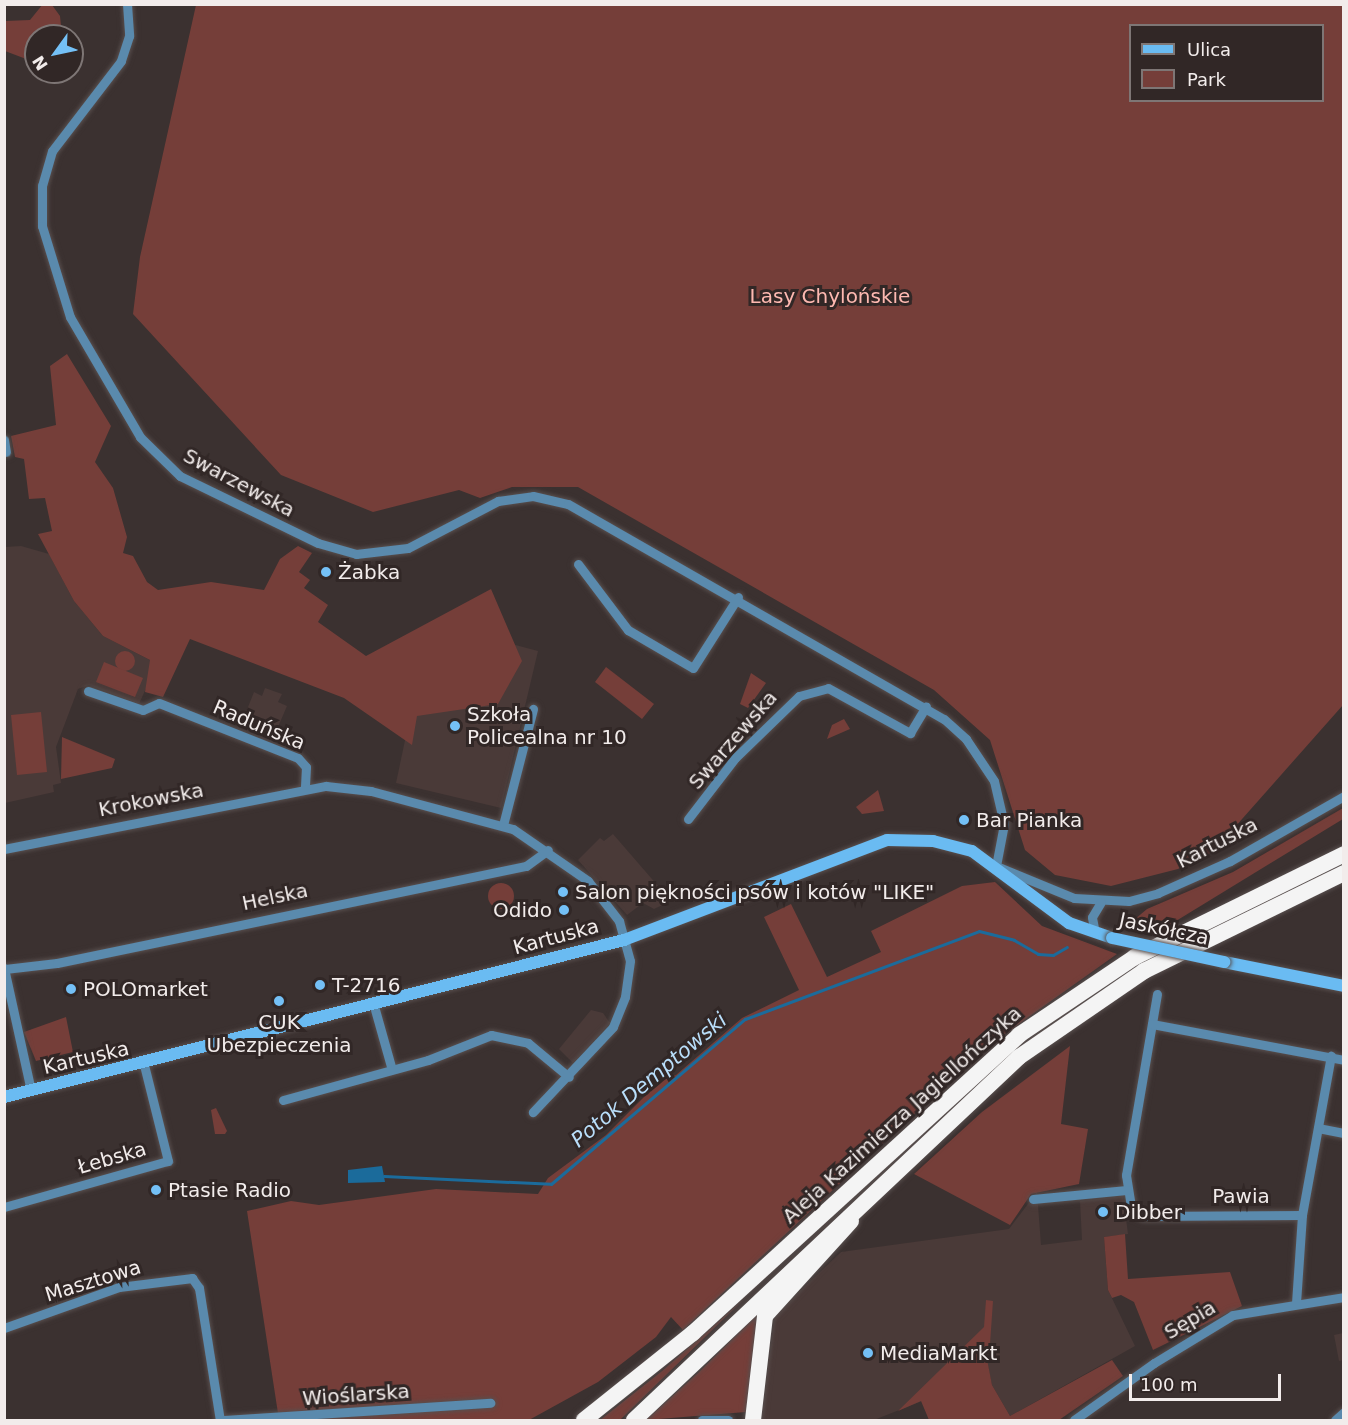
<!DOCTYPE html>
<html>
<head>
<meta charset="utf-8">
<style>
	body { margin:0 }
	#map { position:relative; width:1348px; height:1425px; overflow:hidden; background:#3b3130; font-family:"DejaVu Sans",sans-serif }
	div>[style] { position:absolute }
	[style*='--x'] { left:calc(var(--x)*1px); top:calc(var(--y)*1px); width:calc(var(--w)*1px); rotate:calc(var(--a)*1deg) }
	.built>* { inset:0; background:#4a3a38 }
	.green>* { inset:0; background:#753e39 }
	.round { border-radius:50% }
	.water>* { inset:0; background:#1b6b9b }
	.stream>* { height:3px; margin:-1.5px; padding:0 1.5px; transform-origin:1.5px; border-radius:1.5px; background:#1b6b9b }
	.roads { filter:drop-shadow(0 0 2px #584f4e) drop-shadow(0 0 2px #584f4e) }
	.street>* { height:9px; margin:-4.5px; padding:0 4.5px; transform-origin:4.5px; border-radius:4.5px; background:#5a8aad }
	.secondary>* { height:12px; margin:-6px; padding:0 6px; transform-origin:6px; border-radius:6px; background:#6abbf2 }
	.highway>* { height:16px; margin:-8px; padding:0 8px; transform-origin:8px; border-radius:8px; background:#f4f4f4 }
	.bridges { filter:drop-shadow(0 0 2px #584f4e) drop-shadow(0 0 2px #584f4e) }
	.secondary-bridge>* { height:12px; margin:-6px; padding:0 6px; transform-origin:6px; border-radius:6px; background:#6abbf2 }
	.dots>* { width:16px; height:16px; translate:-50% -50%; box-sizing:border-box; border:3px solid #312726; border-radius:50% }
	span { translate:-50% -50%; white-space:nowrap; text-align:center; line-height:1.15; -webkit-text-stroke:6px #312726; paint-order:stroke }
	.park-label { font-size:20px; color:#feb9b1 }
	.street-label { font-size:20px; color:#f2eceb }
	.poi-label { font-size:20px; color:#f2eceb }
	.left { translate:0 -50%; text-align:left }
	.right { translate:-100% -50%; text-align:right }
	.water-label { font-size:21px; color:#b9defa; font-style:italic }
	.frame { position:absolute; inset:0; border:6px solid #f2eceb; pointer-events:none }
	.legend { position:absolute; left:1129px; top:24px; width:195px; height:78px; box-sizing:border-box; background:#312726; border:2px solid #7e7675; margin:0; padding:8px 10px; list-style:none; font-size:18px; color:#f2eceb }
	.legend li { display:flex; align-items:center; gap:12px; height:30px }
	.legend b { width:30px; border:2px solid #7e7675 }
	.north { position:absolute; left:24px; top:24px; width:60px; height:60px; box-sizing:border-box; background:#312726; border:2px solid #7e7675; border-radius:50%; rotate:237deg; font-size:16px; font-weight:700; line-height:24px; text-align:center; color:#f2eceb }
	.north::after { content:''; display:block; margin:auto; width:21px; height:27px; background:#74c0f6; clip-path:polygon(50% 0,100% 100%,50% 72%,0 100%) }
	.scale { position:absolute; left:1129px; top:1374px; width:152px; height:27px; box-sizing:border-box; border:3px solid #f2eceb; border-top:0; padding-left:8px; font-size:18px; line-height:21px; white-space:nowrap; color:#f2eceb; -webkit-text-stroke:4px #312726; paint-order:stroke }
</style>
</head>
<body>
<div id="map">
	<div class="built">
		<div style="clip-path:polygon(21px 546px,49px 554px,74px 601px,103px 636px,150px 660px,152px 675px,139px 704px,89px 685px,78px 689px,56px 747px,61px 783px,53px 785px,54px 792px,5px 803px,5px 547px)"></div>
		<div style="clip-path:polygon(430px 622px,538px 651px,501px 808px,396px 783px)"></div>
		<div style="clip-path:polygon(265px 688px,282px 694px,278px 702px,287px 706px,272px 741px,240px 727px,254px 692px,262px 696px)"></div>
		<div style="clip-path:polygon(613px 834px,671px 901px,654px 909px,643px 903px,627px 915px,578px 860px,600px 838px,604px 841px)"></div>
		<div style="clip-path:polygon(591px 1010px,603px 1013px,610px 1023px,573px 1063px,559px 1049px)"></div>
		<div style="clip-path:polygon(1037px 1192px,1041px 1245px,1082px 1240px,1080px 1201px,1123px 1196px,1128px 1234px,1104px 1237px,1108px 1290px,1135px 1346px,1010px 1416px,992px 1385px,984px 1349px,927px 1399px,874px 1420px,761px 1420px,775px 1315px,841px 1252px,1009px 1229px)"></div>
		<div style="clip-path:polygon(1343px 1333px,1343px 1360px,1339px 1361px,1334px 1335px)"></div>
	</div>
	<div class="green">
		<div style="clip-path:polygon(43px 4px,52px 5px,60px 16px,62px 35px,36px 36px,34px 62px,5px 51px,5px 21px,30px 20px)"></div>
		<div style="clip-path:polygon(evenodd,196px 5px,1343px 5px,1343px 705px,1227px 836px,1228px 844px,1178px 869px,1111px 886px,1055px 875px,1025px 850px,990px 740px,934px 690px,578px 487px,512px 487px,480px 498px,459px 490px,373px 512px,281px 475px,133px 314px,140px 257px,196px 5px,1130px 26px,1322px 26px,1322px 100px,1130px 100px,1130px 26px)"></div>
		<div style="clip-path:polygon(67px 354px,111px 426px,95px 462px,113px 488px,127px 537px,123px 553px,133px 556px,147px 582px,158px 590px,211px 582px,264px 590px,280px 559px,298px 546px,312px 553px,299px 572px,310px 580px,304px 588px,328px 605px,318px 622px,366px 656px,491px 589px,522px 661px,498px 704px,417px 716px,412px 745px,344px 698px,190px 639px,163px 697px,145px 692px,150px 660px,103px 636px,74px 601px,38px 534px,52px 531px,45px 498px,29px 499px,24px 459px,15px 457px,11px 436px,56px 425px,50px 366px)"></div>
		<div class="round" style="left:115px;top:651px;width:20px;height:20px"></div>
		<div style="clip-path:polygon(104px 662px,143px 678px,135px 697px,96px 682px)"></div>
		<div style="clip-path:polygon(606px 667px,654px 704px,642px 719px,595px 682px)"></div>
		<div style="clip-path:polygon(751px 673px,766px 683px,748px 708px,740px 704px)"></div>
		<div style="clip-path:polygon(41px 712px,47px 772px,17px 775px,11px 715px)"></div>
		<div style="clip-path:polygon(844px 719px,850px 729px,827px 739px,832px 725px)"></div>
		<div style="clip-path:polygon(62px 737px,115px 759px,112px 768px,61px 779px)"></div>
		<div style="clip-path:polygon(878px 790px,884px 811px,862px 814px,856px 807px)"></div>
		<div style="clip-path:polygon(1343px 808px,1343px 819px,1158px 932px,1128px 925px,1147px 909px,1233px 872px)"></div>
		<div style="clip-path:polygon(995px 882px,1042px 926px,1117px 954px,985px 1048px,683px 1330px,671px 1317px,656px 1337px,598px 1382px,529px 1420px,279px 1420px,247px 1211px,291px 1201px,319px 1205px,436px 1189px,538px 1194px,548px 1178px,606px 1135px,659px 1082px,676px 1075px,742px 1018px,799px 990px,764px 917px,791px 904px,827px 977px,881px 952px,871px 931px,962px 886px)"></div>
		<div class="round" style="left:488px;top:883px;width:26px;height:26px"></div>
		<div style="clip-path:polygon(66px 1017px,73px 1052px,36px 1061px,24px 1032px)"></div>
		<div style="clip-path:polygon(1070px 1046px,1061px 1124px,1088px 1129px,1079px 1184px,1031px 1194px,1010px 1225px,914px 1174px,982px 1112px)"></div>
		<div style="clip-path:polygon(216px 1108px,227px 1131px,225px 1134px,215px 1134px,211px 1110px)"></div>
		<div style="clip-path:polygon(1125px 1234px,1128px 1279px,1230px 1272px,1242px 1306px,1153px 1350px,1134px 1302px,1121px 1295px,1112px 1298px,1108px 1290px,1104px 1237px)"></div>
		<div style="clip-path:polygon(744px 1299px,620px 1420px,600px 1420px,662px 1371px)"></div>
		<div style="clip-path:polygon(986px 1300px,993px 1301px,990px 1344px,985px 1349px,992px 1385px,1010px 1416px,1112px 1360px,1123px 1376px,1059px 1420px,929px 1420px,921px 1401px,898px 1411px,984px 1327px)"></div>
		<div style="clip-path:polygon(757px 1315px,746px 1412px,646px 1420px,698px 1373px)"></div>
	</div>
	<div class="water">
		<div style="clip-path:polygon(382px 1166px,385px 1182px,348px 1183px,348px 1170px)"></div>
	</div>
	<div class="stream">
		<div style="--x:384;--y:1176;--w:167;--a:2.7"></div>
		<div style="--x:551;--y:1184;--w:255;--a:-40.4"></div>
		<div style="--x:745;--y:1019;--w:250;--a:-20.6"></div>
		<div style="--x:979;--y:931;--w:36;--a:14"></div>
		<div style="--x:1014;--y:940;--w:28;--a:30"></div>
		<div style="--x:1038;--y:954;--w:15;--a:4"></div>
		<div style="--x:1053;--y:955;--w:16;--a:-30"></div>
	</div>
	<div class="roads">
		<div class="street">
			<div style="--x:127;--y:4;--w:32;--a:86"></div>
			<div style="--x:129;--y:36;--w:26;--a:108"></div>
			<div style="--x:121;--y:61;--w:113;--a:127.5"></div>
			<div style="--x:52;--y:151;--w:36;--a:106"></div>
			<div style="--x:42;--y:186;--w:40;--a:90"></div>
			<div style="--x:42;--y:226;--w:95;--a:72.9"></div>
			<div style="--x:70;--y:317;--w:139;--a:59.7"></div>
			<div style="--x:140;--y:437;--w:56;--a:44.3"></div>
			<div style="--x:180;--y:476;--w:153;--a:25.9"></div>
			<div style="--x:318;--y:543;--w:40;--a:16"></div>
			<div style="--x:356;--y:554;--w:52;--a:-6.6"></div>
			<div style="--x:408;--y:548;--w:102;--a:-27.6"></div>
			<div style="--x:498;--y:501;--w:35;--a:-8"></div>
			<div style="--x:533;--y:496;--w:36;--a:13"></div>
			<div style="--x:568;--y:504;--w:433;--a:29.8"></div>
			<div style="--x:944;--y:719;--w:30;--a:42"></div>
			<div style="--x:966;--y:739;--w:50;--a:56.3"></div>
			<div style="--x:994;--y:781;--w:44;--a:76.9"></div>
			<div style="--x:1004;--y:824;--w:43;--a:100.8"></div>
			<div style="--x:996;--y:866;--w:84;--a:22.3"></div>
			<div style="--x:1074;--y:898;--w:55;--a:3.1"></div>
			<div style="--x:1129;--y:901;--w:30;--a:-15"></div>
			<div style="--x:1158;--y:893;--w:79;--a:-24"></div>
			<div style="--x:1230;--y:861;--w:131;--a:-29.7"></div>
			<div style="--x:4;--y:440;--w:12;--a:81"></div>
			<div style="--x:578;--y:564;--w:83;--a:52.9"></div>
			<div style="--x:628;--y:630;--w:75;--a:30.3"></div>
			<div style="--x:693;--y:668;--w:84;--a:-57.6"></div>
			<div style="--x:88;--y:691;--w:58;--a:19.1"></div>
			<div style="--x:143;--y:710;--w:17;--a:-24"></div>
			<div style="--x:159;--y:703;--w:149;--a:21.6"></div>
			<div style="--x:298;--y:758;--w:12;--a:48"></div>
			<div style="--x:306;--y:767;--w:21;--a:93"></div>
			<div style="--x:688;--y:819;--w:77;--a:-52.4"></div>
			<div style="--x:735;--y:758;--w:89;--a:-44.1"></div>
			<div style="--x:799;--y:696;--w:30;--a:-15"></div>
			<div style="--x:828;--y:688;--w:94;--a:28.8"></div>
			<div style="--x:910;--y:733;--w:31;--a:-59"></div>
			<div style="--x:503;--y:825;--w:120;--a:-75.5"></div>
			<div style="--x:4;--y:849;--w:328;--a:-11.1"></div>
			<div style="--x:326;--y:786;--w:45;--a:6.3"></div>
			<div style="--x:371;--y:791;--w:147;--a:15"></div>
			<div style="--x:513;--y:829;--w:91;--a:34.7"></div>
			<div style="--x:588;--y:881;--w:51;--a:52.2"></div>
			<div style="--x:619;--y:921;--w:41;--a:74.6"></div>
			<div style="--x:630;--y:961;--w:36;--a:98"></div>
			<div style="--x:625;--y:997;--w:32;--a:112"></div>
			<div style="--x:613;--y:1027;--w:117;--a:133.3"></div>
			<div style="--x:1095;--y:933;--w:16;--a:-101"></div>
			<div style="--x:1092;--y:917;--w:17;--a:-59"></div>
			<div style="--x:4;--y:968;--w:126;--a:77.6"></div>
			<div style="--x:5;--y:969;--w:52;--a:-6.6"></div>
			<div style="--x:57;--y:963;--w:479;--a:-11.7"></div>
			<div style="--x:526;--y:866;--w:27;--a:-36"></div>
			<div style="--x:1157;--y:994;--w:184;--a:99.7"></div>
			<div style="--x:1126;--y:1175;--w:36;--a:81"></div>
			<div style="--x:1132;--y:1211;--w:12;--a:24"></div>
			<div style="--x:1143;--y:1216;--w:159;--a:-0.4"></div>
			<div style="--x:374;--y:1006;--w:66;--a:74.3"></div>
			<div style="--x:1152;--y:1024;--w:195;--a:10.6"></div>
			<div style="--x:283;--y:1100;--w:150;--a:-15.4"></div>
			<div style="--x:428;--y:1060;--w:68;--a:-21.6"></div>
			<div style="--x:491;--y:1035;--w:38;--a:12"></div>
			<div style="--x:528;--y:1043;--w:53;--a:39.7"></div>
			<div style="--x:1318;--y:1128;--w:26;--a:11"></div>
			<div style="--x:1033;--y:1199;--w:94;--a:-5.5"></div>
			<div style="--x:4;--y:1207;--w:170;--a:-15.7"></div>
			<div style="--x:168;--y:1161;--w:99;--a:-104"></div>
			<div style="--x:1296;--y:1303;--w:88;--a:-86.1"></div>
			<div style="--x:1302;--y:1215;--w:162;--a:-79.7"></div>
			<div style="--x:4;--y:1328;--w:122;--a:-19.6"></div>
			<div style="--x:119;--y:1287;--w:74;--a:-7"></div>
			<div style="--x:192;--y:1278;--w:12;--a:55"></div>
			<div style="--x:199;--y:1288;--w:134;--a:81"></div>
			<div style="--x:224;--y:1420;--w:267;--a:-3.7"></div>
			<div style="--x:702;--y:1420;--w:26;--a:0"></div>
			<div style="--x:1074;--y:1420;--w:98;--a:-35.5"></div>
			<div style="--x:1154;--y:1363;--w:92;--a:-31.3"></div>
			<div style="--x:1233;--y:1315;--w:112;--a:-9.2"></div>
			<div style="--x:1335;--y:1420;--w:12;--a:-42"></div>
		</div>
		<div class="secondary">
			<div style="--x:1224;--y:962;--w:122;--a:11.3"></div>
			<div style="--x:4;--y:1097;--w:640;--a:-14.21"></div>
			<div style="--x:624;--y:940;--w:281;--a:-20.8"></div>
			<div style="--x:887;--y:840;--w:46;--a:1.2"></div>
			<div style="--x:933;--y:841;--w:40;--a:14.4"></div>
			<div style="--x:972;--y:851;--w:121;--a:36.6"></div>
			<div style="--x:1069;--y:923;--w:46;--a:19.2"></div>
		</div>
		<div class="highway">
			<div style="--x:584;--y:1420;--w:139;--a:-38.6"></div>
			<div style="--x:693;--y:1333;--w:442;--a:-42.4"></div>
			<div style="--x:1019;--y:1035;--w:140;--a:-33.9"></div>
			<div style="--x:1135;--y:957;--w:233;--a:-26.2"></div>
			<div style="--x:634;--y:1420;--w:529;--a:-43.32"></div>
			<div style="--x:1019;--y:1057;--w:152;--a:-34.5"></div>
			<div style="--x:1144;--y:971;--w:223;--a:-26.1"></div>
			<div style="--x:753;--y:1420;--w:105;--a:-83.4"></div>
			<div style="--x:765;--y:1316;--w:128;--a:-47.8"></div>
		</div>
	</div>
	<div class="bridges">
		<div class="secondary-bridge">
			<div style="--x:1112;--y:938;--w:115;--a:12.1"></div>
		</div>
	</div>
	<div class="dots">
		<div style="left:326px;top:572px;background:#74c0f6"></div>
		<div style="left:455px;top:726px;background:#74c0f6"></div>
		<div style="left:964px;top:820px;background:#74c0f6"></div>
		<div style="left:563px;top:892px;background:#74c0f6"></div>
		<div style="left:564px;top:910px;background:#74c0f6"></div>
		<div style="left:320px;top:985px;background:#74c0f6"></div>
		<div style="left:71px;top:989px;background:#74c0f6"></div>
		<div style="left:279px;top:1001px;background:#74c0f6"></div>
		<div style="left:156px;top:1190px;background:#74c0f6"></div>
		<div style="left:1103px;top:1212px;background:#74c0f6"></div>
		<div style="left:868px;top:1353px;background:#74c0f6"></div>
	</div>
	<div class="park-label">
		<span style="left:830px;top:296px">Lasy Chylońskie</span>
	</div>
	<div class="street-label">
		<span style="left:239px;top:483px;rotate:28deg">Swarzewska</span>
		<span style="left:259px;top:725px;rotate:23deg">Raduńska</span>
		<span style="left:733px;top:740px;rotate:-49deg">Swarzewska</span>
		<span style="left:151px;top:800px;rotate:-11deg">Krokowska</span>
		<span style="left:1217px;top:843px;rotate:-27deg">Kartuska</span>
		<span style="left:275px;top:897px;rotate:-12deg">Helska</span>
		<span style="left:1164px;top:929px;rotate:12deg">Jaskółcza</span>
		<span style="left:556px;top:937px;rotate:-15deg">Kartuska</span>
		<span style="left:86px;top:1058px;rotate:-13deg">Kartuska</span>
		<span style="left:902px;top:1115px;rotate:-42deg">Aleja Kazimierza Jagiellończyka</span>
		<span style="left:112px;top:1158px;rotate:-16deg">Łebska</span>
		<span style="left:1241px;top:1196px">Pawia</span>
		<span style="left:93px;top:1281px;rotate:-17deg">Masztowa</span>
		<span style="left:1190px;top:1320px;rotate:-31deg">Sępia</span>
		<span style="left:356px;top:1395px;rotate:-4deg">Wioślarska</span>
	</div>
	<div class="poi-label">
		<span class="left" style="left:338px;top:572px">Żabka</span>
		<span class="left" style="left:467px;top:726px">Szkoła<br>Policealna nr 10</span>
		<span class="left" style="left:976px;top:820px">Bar Pianka</span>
		<span class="left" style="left:575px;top:892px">Salon piękności psów i kotów "LIKE"</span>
		<span class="right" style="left:552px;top:910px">Odido</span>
		<span class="left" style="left:332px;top:985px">T-2716</span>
		<span class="left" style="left:83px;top:989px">POLOmarket</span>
		<span style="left:279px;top:1034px">CUK<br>Ubezpieczenia</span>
		<span class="left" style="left:168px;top:1190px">Ptasie Radio</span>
		<span class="left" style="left:1115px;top:1212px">Dibber</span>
		<span class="left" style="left:880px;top:1353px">MediaMarkt</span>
	</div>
	<div class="water-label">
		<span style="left:649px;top:1080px;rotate:-40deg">Potok Demptowski</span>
	</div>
	<div class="frame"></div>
	<ul class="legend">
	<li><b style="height:8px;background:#6abbf2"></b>Ulica</li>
	<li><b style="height:16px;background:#753e39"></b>Park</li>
	</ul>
	<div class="north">N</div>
	<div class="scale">100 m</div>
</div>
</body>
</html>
